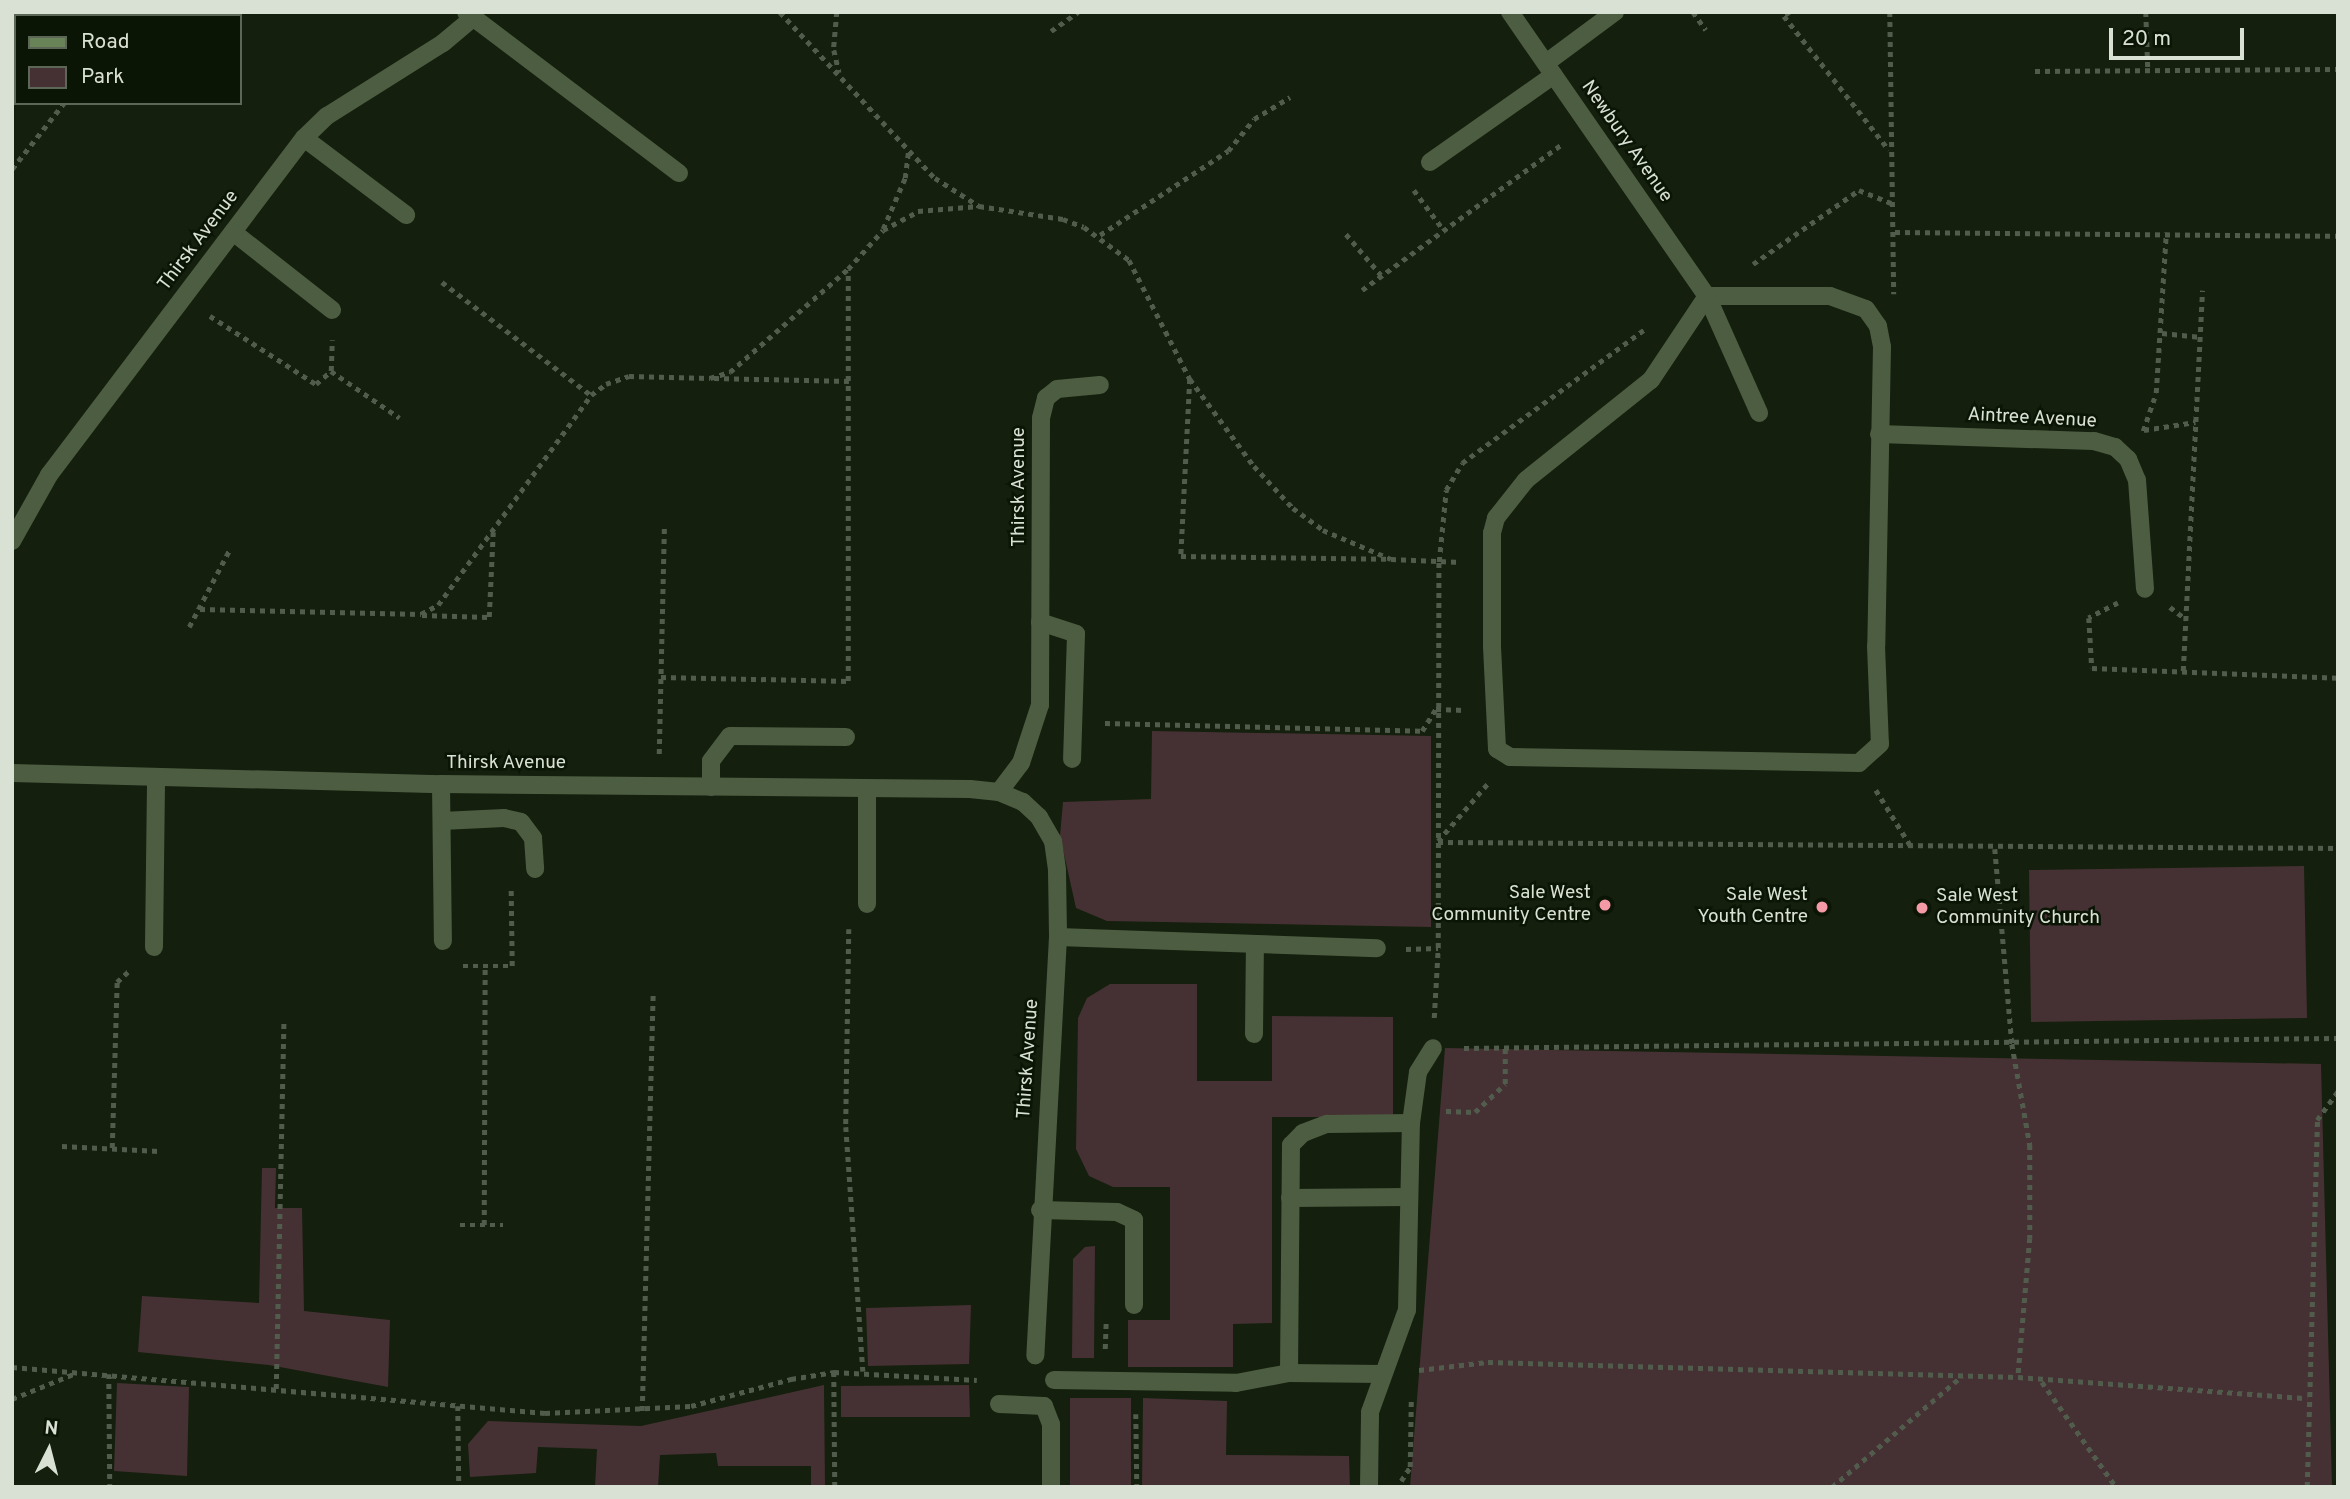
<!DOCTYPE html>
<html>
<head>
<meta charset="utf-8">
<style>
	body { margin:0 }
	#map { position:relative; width:2350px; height:1499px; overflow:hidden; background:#141f0d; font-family:Overpass,sans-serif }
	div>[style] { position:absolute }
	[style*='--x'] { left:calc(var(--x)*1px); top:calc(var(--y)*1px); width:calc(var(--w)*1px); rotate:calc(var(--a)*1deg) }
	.green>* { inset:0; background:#453133 }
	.path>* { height:4.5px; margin-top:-2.25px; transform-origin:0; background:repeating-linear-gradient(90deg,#525c4c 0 5px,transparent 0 10px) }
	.lane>* { height:18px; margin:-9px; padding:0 9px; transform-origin:9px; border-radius:9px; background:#4d5d42 }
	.street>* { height:18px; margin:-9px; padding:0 9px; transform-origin:9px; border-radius:9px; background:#4d5d42 }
	.secondary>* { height:18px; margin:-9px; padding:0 9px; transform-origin:9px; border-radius:9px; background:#698358 }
	.dots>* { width:19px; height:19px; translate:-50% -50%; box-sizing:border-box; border:4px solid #0b1505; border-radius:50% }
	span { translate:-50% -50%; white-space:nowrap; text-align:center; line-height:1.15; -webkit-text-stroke:5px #0b1505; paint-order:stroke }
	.street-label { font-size:19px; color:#d9e1d5 }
	.poi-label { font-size:19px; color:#d9e1d5 }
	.right { translate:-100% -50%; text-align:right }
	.left { translate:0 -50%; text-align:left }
	.frame { position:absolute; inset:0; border:14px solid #d9e1d5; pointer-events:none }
	.legend { position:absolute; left:14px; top:14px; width:228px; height:91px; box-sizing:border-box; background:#0b1505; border:2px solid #5d6758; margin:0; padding:9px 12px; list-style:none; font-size:21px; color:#d9e1d5 }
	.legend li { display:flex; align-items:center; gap:14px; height:35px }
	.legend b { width:35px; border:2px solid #5d6758 }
	.north { position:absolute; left:14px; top:1415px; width:70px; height:70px; -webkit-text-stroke:5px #0b1505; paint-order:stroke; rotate:6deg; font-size:19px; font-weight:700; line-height:28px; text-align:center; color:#d9e1d5 }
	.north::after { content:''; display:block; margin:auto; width:24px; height:32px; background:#d9e1d5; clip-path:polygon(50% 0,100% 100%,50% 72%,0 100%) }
	.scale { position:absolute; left:2109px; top:28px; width:135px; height:32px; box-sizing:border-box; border:4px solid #d9e1d5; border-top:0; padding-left:9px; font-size:21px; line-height:24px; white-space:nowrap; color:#d9e1d5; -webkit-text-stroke:5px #0b1505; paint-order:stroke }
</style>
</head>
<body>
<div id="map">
	<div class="green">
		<div style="clip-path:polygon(1152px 731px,1431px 736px,1431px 927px,1107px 921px,1076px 908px,1060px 836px,1063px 802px,1151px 799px)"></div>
		<div style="clip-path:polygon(2304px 866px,2307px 1018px,2031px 1022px,2029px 870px)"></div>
		<div style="clip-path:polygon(1110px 984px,1197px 984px,1197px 1081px,1272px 1081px,1272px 1016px,1393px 1017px,1393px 1117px,1272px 1117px,1272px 1323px,1233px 1324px,1233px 1367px,1128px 1367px,1128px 1320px,1170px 1320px,1170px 1187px,1113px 1187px,1089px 1176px,1076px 1149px,1078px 1018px,1087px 998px)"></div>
		<div style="clip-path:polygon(1445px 1048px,2321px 1064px,2332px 1487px,1410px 1487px)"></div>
		<div style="clip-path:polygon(262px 1168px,276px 1168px,275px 1208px,302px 1208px,304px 1311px,390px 1320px,388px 1387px,269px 1365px,138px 1352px,142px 1296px,259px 1303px)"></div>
		<div style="clip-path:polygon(1095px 1246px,1094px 1358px,1072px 1358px,1073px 1259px,1085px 1247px)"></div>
		<div style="clip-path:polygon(971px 1305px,969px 1364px,868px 1366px,866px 1308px)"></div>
		<div style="clip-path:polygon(117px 1383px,189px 1387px,187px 1476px,114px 1471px)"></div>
		<div style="clip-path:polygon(824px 1385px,825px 1487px,811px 1487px,811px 1466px,718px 1466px,716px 1453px,660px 1455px,658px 1487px,595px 1487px,597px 1449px,538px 1447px,536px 1473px,470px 1477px,468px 1444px,488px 1421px,641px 1426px)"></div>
		<div style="clip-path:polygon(969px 1385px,970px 1417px,841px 1417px,841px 1386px)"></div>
		<div style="clip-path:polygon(1070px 1398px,1131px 1398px,1131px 1487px,1070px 1487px)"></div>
		<div style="clip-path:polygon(1143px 1398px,1227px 1401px,1226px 1455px,1349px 1456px,1350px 1487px,1142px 1487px)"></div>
	</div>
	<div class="path">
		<div style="--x:780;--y:12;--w:227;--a:47"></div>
		<div style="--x:935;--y:178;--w:52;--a:32.5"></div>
		<div style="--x:979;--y:206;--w:85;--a:8.8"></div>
		<div style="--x:1063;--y:219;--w:22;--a:21"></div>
		<div style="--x:1084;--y:227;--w:56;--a:36.3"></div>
		<div style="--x:1129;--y:260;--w:134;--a:62.9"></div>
		<div style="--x:1190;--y:379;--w:108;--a:53.7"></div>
		<div style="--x:1254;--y:466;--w:57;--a:47.1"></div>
		<div style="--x:1293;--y:508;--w:37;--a:36"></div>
		<div style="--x:1323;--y:530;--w:74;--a:23.1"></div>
		<div style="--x:1391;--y:559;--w:70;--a:2.5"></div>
		<div style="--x:837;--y:12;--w:38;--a:95"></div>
		<div style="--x:834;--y:50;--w:23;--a:77"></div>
		<div style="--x:1693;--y:12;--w:22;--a:54"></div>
		<div style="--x:1790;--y:12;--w:7;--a:146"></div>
		<div style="--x:1784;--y:16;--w:170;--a:51.9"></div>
		<div style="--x:1890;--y:12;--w:282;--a:89.2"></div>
		<div style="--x:2146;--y:12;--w:58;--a:88"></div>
		<div style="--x:138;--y:16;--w:5;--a:-53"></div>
		<div style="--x:1051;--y:31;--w:33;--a:-35"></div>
		<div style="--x:2035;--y:71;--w:303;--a:-0.4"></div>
		<div style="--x:12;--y:169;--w:84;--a:-51.8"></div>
		<div style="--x:1414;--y:190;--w:49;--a:53.4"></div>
		<div style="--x:883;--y:229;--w:56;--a:-66.7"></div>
		<div style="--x:905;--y:178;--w:26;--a:-83"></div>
		<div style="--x:1895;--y:232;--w:443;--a:0.5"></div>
		<div style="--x:1346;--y:234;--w:54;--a:49.5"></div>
		<div style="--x:1100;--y:235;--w:153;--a:-33.3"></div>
		<div style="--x:1228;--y:151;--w:41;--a:-50.9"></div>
		<div style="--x:1254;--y:119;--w:42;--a:-31.4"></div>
		<div style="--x:1753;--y:264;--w:129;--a:-34.9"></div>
		<div style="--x:1859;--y:190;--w:37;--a:22"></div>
		<div style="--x:442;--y:282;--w:187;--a:37.2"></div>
		<div style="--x:1362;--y:290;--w:248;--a:-36.1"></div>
		<div style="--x:210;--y:316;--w:126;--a:32.7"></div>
		<div style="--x:316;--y:384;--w:20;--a:-41"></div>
		<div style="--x:331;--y:371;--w:83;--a:34.3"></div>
		<div style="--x:2162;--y:333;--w:39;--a:6"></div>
		<div style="--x:331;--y:371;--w:31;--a:-88"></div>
		<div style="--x:714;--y:378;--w:135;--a:1.3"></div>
		<div style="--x:1190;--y:379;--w:177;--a:92.9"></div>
		<div style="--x:1181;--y:556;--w:205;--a:0.8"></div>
		<div style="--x:2144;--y:430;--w:52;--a:-8.9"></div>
		<div style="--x:2143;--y:431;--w:40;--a:-71.1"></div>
		<div style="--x:2156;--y:393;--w:161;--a:-86.4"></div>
		<div style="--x:2118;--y:603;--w:33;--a:153"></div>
		<div style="--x:2089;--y:618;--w:50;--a:86.6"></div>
		<div style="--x:2092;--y:668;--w:246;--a:2.3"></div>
		<div style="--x:2170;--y:607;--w:20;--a:37"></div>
		<div style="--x:200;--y:609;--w:221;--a:1.3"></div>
		<div style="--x:421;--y:614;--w:19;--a:-28"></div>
		<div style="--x:438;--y:605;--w:260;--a:-53.9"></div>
		<div style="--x:591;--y:395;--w:19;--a:-36"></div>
		<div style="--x:606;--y:384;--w:24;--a:-19"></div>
		<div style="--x:629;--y:376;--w:81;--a:1.4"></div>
		<div style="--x:710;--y:378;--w:21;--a:-17"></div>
		<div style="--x:730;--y:372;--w:157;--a:-41.1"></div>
		<div style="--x:848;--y:269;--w:52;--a:-48.1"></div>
		<div style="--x:883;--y:230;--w:40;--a:-28"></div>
		<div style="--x:918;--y:211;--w:61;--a:-4.7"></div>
		<div style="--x:422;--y:615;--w:67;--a:1.7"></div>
		<div style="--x:489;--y:617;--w:85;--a:-87.3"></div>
		<div style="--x:189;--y:627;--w:88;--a:-62.3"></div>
		<div style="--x:2183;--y:671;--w:381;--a:-87.1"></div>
		<div style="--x:661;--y:677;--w:187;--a:1.2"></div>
		<div style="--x:848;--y:681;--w:411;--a:-90"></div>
		<div style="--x:1105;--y:723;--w:317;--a:1.4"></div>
		<div style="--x:1422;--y:731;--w:26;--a:-58"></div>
		<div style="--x:1436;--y:709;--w:29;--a:2"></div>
		<div style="--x:659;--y:754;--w:228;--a:-88.7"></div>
		<div style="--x:1876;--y:790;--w:68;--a:58.2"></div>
		<div style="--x:1438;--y:841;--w:79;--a:-49.1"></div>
		<div style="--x:1438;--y:842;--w:900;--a:0.38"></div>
		<div style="--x:1995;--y:849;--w:196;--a:85"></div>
		<div style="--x:2012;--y:1044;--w:103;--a:79.9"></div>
		<div style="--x:2030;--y:1145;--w:93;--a:90"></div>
		<div style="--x:2030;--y:1238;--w:140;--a:94.9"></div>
		<div style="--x:849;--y:929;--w:198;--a:90.9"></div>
		<div style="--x:846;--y:1127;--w:245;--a:86"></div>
		<div style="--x:1406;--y:949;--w:32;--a:-2"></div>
		<div style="--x:463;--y:966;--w:49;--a:0"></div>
		<div style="--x:512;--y:966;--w:76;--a:-90.8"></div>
		<div style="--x:1434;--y:1018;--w:70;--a:-86.7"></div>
		<div style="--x:1438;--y:948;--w:386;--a:-89.9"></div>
		<div style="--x:1439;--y:562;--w:72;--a:-84.4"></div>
		<div style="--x:1446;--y:490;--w:31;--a:-59"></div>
		<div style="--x:1462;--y:463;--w:225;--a:-36.2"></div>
		<div style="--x:1464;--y:1048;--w:874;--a:-0.66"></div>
		<div style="--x:1446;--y:1111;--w:29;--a:2"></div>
		<div style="--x:1475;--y:1112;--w:41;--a:-43"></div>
		<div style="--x:1505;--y:1084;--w:36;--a:-90"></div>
		<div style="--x:62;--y:1146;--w:97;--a:3"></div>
		<div style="--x:112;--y:1148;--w:166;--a:-88.3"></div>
		<div style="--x:117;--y:982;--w:19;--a:-43"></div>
		<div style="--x:460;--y:1225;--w:43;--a:0"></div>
		<div style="--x:484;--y:1225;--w:259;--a:-89.8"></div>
		<div style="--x:1105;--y:1349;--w:27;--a:-88"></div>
		<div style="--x:12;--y:1367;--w:535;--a:4.93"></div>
		<div style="--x:545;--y:1413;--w:146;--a:-2.7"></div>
		<div style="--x:691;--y:1406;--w:104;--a:-15.1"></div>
		<div style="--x:791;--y:1379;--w:44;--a:-9.2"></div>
		<div style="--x:834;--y:1372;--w:143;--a:3.2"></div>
		<div style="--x:1419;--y:1370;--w:69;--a:-6.6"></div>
		<div style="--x:1488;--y:1362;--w:530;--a:1.62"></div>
		<div style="--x:2018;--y:1377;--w:290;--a:4.2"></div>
		<div style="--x:834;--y:1372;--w:115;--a:89.5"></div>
		<div style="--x:109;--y:1374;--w:113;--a:89.5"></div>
		<div style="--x:2042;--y:1382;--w:128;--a:54.8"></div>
		<div style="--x:276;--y:1389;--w:370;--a:-88.8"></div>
		<div style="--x:12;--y:1399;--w:69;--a:-22.1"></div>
		<div style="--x:458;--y:1406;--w:81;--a:89.3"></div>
		<div style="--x:642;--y:1411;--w:417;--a:-88.5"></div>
		<div style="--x:1136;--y:1414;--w:73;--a:89.2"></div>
		<div style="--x:1401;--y:1481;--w:17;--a:-57"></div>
		<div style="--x:1410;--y:1467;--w:67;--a:-89.1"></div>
		<div style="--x:1832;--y:1487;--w:171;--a:-40.5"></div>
		<div style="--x:2307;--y:1487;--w:367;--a:-88.4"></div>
		<div style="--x:2317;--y:1120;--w:36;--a:-54"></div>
	</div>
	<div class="lane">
		<div style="--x:1546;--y:63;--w:86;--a:-36.5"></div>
		<div style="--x:304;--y:138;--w:128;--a:37"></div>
		<div style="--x:1430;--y:162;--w:151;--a:-35.1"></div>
		<div style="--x:233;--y:232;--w:126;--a:38.2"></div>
		<div style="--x:1707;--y:296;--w:123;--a:0"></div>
		<div style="--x:1830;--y:296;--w:38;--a:20"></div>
		<div style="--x:1866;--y:309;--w:21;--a:55"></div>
		<div style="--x:1878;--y:326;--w:21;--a:79"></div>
		<div style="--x:1882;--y:347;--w:299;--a:91.1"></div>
		<div style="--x:1876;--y:646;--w:98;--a:87.7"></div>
		<div style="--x:1880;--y:744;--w:28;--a:138"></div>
		<div style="--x:1859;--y:763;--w:349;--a:-179"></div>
		<div style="--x:1510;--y:757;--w:15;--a:-148"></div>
		<div style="--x:1497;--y:749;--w:103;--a:-92.8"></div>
		<div style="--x:1492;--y:646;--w:113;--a:-90"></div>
		<div style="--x:1492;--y:533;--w:16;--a:-75"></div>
		<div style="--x:1496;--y:518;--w:48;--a:-51.7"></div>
		<div style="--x:1526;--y:480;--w:160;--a:-38.7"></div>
		<div style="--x:1651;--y:380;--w:101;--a:-56.3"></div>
		<div style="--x:1707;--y:296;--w:128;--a:66"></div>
		<div style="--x:1040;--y:622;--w:38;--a:18"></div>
		<div style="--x:1076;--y:634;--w:125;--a:91.8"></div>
		<div style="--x:441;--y:784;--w:157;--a:89.3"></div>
		<div style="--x:711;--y:787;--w:26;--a:-90"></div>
		<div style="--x:711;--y:761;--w:31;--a:-53"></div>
		<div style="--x:730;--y:736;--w:116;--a:0.5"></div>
		<div style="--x:442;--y:821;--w:62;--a:-2.8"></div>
		<div style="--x:504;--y:818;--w:17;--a:13"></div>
		<div style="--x:521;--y:822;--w:20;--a:53"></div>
		<div style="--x:533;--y:838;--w:31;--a:86"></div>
		<div style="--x:867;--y:904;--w:114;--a:-90"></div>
		<div style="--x:1058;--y:937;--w:319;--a:2"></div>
		<div style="--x:154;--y:947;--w:168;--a:-89.3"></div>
		<div style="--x:1254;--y:1034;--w:90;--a:-89.4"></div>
		<div style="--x:1040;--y:1210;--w:77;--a:1.5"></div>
		<div style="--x:1117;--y:1212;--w:19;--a:25"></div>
		<div style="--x:1134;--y:1220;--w:85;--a:90"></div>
	</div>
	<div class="street">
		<div style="--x:466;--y:12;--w:267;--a:37.1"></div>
		<div style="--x:1510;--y:12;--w:346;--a:55.3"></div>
		<div style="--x:1879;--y:434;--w:215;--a:1.9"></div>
		<div style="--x:2094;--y:441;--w:22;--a:16"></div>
		<div style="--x:2115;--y:447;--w:18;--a:43"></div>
		<div style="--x:2128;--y:459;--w:23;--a:67"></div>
		<div style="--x:2137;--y:480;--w:109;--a:85.8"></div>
		<div style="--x:12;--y:541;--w:76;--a:-60.7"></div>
		<div style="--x:49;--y:475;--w:423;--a:-52.9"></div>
		<div style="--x:304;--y:138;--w:32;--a:-44"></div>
		<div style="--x:327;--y:116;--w:137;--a:-32.2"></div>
		<div style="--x:443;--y:43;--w:39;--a:-40"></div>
		<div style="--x:12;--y:773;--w:429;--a:1.5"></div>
		<div style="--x:441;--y:784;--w:529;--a:0.54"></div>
		<div style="--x:970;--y:789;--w:29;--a:6"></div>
		<div style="--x:999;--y:792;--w:26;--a:23"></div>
		<div style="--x:1023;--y:802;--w:22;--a:43"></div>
		<div style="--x:1039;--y:817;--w:28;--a:60"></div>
		<div style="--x:1053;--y:841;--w:30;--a:82"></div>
		<div style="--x:1057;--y:871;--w:66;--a:89.1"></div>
		<div style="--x:1058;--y:937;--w:419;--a:93.1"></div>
		<div style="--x:999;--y:792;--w:36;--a:-53"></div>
		<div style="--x:1021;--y:763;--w:61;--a:-71.9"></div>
		<div style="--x:1040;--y:705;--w:287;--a:-89.8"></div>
		<div style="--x:1041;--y:418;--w:21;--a:-76"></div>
		<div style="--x:1046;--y:398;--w:14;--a:-39"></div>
		<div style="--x:1057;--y:389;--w:43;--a:-5.3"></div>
		<div style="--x:1290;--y:1198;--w:119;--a:-0.5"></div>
		<div style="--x:1289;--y:1373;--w:228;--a:-89.5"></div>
		<div style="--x:1291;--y:1145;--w:17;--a:-45"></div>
		<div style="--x:1303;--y:1133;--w:26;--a:-21"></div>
		<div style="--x:1327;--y:1124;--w:84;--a:-0.7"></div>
		<div style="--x:1054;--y:1380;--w:182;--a:0.9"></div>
		<div style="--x:1236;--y:1383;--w:54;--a:-10.7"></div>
		<div style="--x:1289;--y:1373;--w:94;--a:0.6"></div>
		<div style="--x:999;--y:1404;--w:45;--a:2.5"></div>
		<div style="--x:1044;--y:1406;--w:19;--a:69"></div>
		<div style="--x:1051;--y:1424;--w:63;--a:90"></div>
		<div style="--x:1369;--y:1487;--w:75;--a:-89.2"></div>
		<div style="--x:1370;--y:1412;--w:109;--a:-70.1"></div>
		<div style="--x:1407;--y:1310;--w:187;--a:-88.8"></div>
		<div style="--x:1411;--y:1123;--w:51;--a:-82.2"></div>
		<div style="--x:1418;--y:1072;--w:28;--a:-58"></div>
	</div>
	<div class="secondary">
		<div style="--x:50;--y:16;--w:6;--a:-45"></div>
		<div style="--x:12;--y:61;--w:6;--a:-51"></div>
	</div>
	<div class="dots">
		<div style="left:1605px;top:905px;background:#f49aa6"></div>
		<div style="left:1822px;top:907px;background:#f49aa6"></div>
		<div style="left:1922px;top:908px;background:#f49aa6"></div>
	</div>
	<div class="street-label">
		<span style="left:1626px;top:142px;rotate:55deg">Newbury Avenue</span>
		<span style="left:199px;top:241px;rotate:-53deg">Thirsk Avenue</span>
		<span style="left:2032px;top:419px;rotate:3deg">Aintree Avenue</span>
		<span style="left:1020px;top:487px;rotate:-90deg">Thirsk Avenue</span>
		<span style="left:506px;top:764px">Thirsk Avenue</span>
		<span style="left:1029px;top:1059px;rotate:-86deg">Thirsk Avenue</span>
	</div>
	<div class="poi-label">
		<span class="right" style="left:1591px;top:905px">Sale West<br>Community Centre</span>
		<span class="right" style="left:1808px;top:907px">Sale West<br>Youth Centre</span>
		<span class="left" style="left:1936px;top:908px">Sale West<br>Community Church</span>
	</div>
	<div class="frame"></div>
	<ul class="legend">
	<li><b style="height:9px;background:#698358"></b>Road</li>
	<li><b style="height:19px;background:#453133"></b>Park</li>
	</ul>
	<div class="north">N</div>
	<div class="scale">20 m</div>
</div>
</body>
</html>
